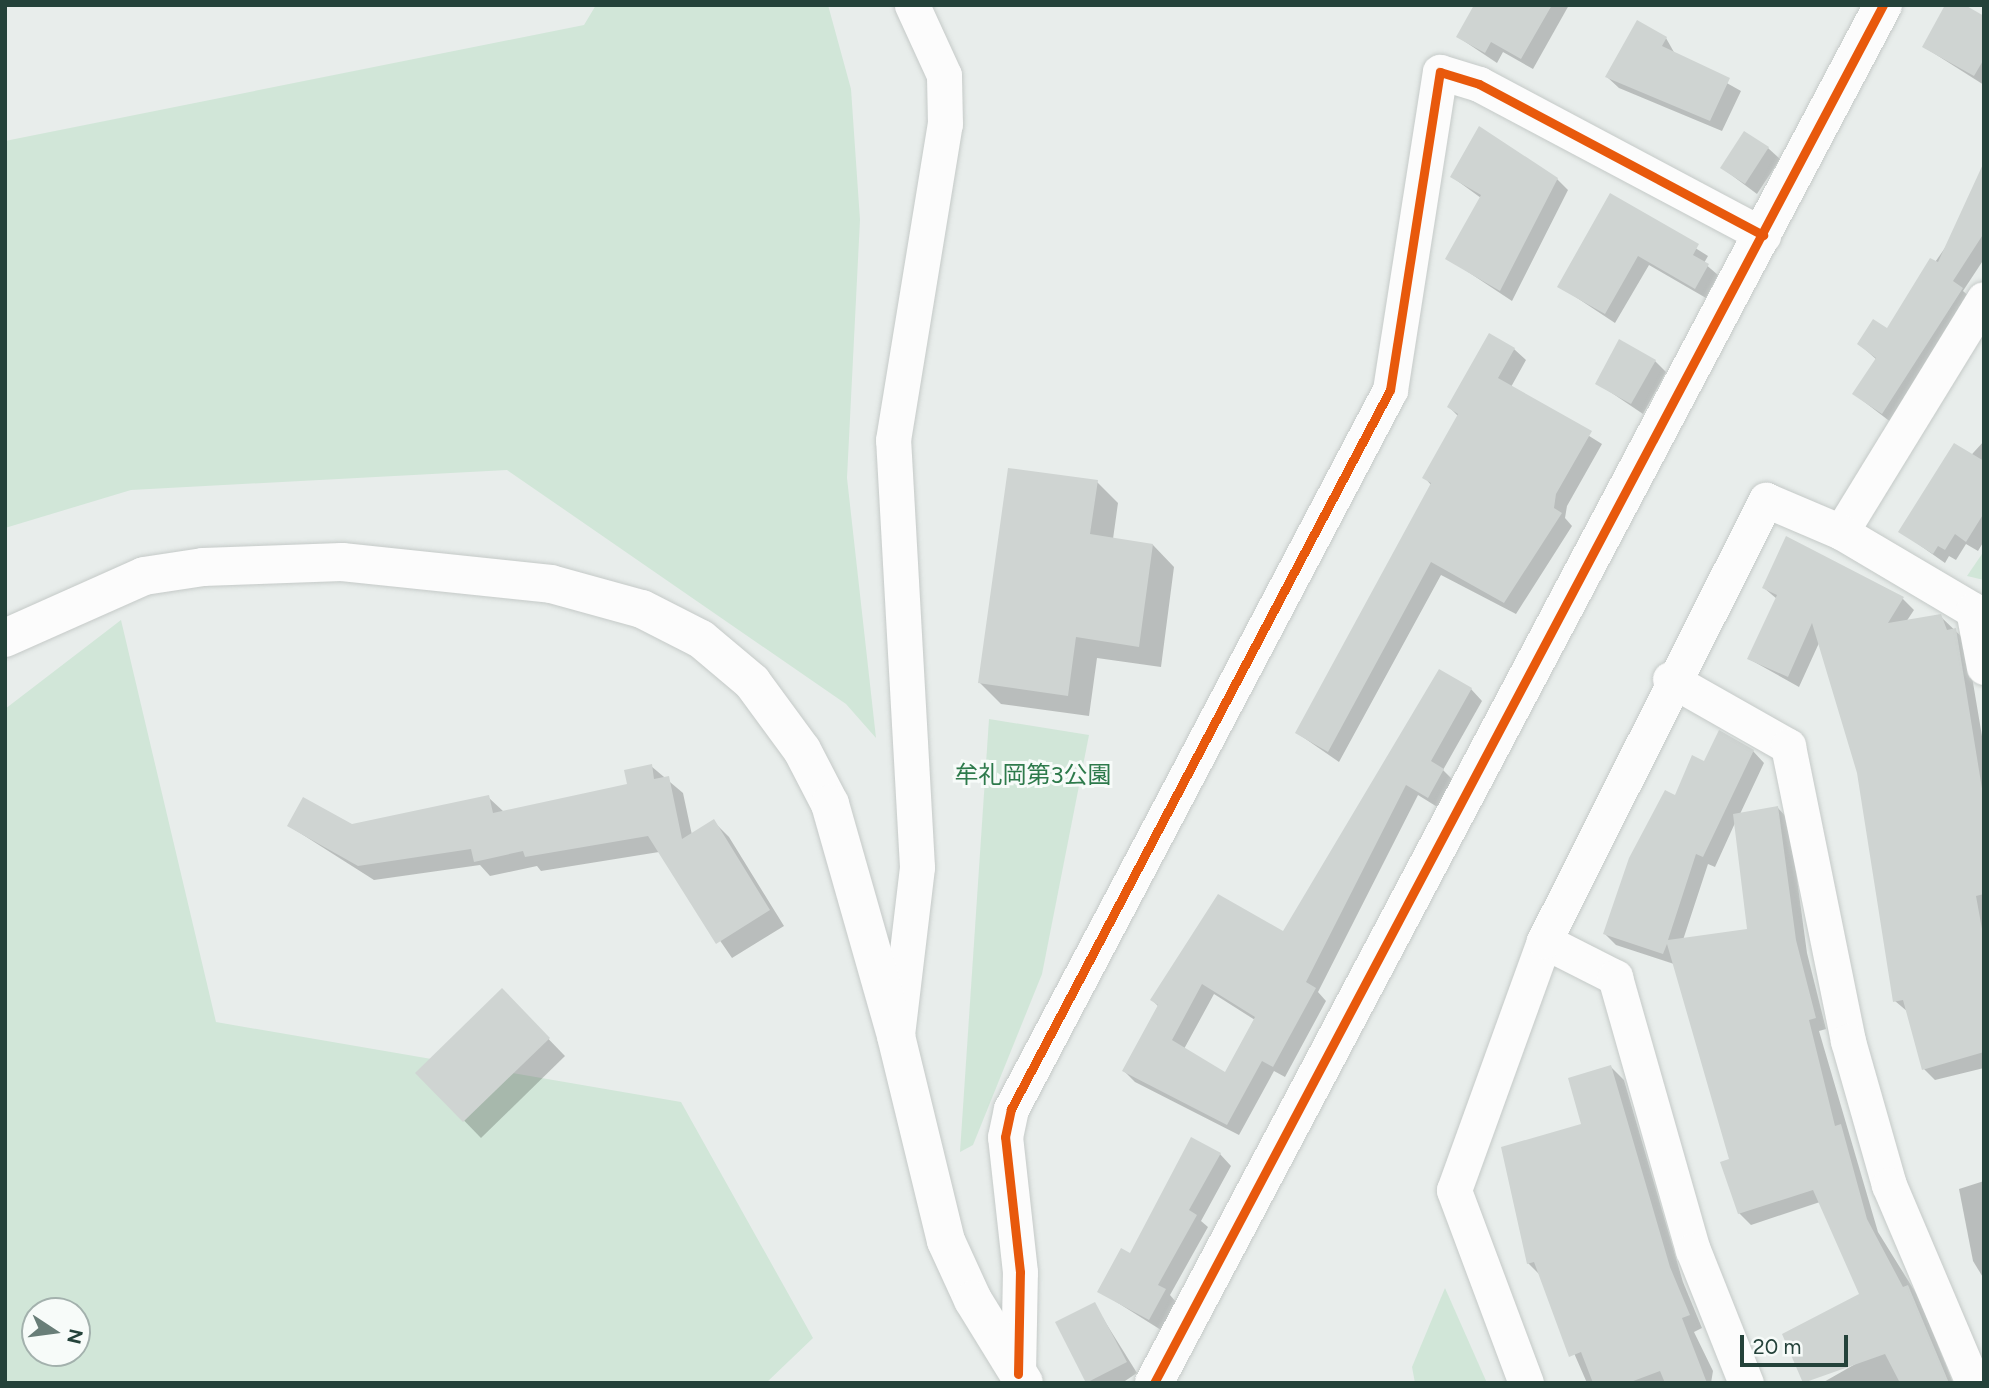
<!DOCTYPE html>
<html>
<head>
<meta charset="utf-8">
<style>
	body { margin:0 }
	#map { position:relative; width:1989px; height:1388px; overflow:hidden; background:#e8edeb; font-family:Figtree,"Noto Sans JP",sans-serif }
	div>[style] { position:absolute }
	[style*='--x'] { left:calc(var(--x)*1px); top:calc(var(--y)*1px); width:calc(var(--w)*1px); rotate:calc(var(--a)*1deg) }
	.green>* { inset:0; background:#d1e6d8 }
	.shadow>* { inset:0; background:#0003 }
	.building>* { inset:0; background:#cfd4d2 }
	.roads { filter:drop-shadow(0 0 2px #c5cac8) drop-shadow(0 0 2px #c5cac8) }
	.street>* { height:35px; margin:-17.5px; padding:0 17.5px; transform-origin:17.5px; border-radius:17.5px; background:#fcfcfc }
	.secondary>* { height:38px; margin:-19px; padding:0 19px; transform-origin:19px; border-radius:19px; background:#fcfcfc }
	.cycleway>* { height:9px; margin:-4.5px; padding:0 4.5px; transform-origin:4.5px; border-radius:4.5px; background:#e8590c }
	span { translate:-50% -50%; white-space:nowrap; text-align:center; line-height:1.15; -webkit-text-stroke:6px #f7fbf9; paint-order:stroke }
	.park-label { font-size:24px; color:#2d7a4b }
	.frame { position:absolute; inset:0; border:7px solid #24423a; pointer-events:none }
	.north { position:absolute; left:21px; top:1297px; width:70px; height:70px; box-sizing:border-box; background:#f7fbf9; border:2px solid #a3b1ad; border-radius:50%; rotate:103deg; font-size:19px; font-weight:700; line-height:28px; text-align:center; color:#24423a }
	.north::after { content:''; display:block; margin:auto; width:24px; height:32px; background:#697e78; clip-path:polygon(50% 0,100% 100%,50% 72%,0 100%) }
	.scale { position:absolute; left:1740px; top:1335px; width:108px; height:32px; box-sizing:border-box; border:4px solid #24423a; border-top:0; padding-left:9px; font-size:21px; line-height:24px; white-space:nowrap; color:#24423a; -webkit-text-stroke:5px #f7fbf9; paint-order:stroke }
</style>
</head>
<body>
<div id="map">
	<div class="green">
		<div style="clip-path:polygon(596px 5px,828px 5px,851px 89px,860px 220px,847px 478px,876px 738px,846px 704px,507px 470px,131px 490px,5px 528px,5px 141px,584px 25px)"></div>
		<div style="clip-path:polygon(1984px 551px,1984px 580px,1967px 576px)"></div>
		<div style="clip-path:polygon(evenodd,121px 620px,216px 1022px,681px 1102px,813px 1338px,766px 1383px,5px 1383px,5px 709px,121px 620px,35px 1311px,77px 1311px,77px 1353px,35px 1353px,35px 1311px)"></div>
		<div style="clip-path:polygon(989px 719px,1089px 735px,1042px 974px,973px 1145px,960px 1152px)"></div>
		<div style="clip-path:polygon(1445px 1288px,1487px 1383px,1415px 1383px,1412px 1367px)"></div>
	</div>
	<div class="shadow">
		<div style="clip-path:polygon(1476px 5px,1569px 5px,1533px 69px,1503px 52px,1497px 63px,1458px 37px)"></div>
		<div style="clip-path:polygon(1984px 21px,1984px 85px,1924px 47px)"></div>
		<div style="clip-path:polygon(1666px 38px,1675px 54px,1741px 91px,1722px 131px,1619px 88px,1607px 77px)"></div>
		<div style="clip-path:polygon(1768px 148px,1780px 159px,1757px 194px,1722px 168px)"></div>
		<div style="clip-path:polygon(1452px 177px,1557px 179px,1568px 190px,1512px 301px,1447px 258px,1481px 198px)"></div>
		<div style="clip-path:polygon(1984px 192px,1984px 259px,1963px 291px,1972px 299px,1892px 423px,1854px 394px,1877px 360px,1859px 344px,1887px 331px)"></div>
		<div style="clip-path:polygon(1611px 195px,1708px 256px,1704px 263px,1718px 275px,1706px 298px,1649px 265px,1615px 323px,1559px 286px)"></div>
		<div style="clip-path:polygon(1514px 349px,1526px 360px,1511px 387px,1602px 444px,1567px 506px,1565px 518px,1572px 526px,1516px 614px,1441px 575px,1339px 762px,1297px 733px,1432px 486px,1424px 477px,1458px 416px,1449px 407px)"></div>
		<div style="clip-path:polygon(1655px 361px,1666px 372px,1643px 414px,1597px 383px)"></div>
		<div style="clip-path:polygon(1984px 441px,1984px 541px,1978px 551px,1966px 544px,1956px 560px,1949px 556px,1945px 563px,1901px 532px)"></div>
		<div style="clip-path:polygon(1097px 482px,1118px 503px,1113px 539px,1153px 545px,1174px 567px,1161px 667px,1097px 658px,1089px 716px,1001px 704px,980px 683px)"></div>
		<div style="clip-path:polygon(1787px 538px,1903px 599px,1914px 610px,1906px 622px,1940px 616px,1966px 641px,1984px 748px,1984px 1068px,1935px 1080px,1924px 1069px,1908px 1012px,1895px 1001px,1859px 773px,1819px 643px,1799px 687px,1749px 659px,1777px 599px,1764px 588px)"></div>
		<div style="clip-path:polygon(evenodd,1471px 689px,1482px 701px,1443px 770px,1454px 781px,1439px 808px,1418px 795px,1318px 992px,1326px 1001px,1285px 1077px,1274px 1071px,1239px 1135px,1135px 1082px,1124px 1071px,1159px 1007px,1152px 1000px,1284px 933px,1471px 689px,1214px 994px,1255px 1020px,1226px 1075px,1184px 1049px,1214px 994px)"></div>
		<div style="clip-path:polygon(evenodd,1753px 751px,1764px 763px,1740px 814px,1778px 808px,1789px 820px,1807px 953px,1826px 1029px,1819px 1031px,1878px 1232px,1919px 1298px,1953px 1383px,1822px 1383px,1887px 1346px,1820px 1202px,1751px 1225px,1739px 1213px,1731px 1160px,1674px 964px,1616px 945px,1605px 934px,1676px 797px,1705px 763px,1753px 751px,1735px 823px,1749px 930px,1683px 940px,1708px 864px,1715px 867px,1735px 823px)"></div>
		<div style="clip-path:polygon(651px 766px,683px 793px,692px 835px,713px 821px,729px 837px,784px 926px,732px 958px,659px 852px,541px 871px,537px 866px,490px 876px,480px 865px,374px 880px,289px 826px,351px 825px,488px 797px,504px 812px,629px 786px)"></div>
		<div style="clip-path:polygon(502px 991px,565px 1056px,481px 1138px,418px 1073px)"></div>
		<div style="clip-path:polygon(1611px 1067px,1624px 1080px,1683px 1282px,1702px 1328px,1694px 1332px,1713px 1371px,1711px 1383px,1587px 1383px,1540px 1275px,1528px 1263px)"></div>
		<div style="clip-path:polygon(1220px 1154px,1231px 1166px,1201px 1221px,1208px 1227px,1170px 1295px,1176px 1302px,1161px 1330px,1099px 1291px)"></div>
		<div style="clip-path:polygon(1984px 1181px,1984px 1279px,1973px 1261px,1959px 1189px)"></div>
		<div style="clip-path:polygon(1094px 1304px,1137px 1373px,1122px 1383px,1088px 1383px,1057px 1323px)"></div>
	</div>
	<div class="building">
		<div style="clip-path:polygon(1474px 5px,1552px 5px,1521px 59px,1491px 42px,1485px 53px,1456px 37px)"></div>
		<div style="clip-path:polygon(1945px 5px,1965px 5px,1984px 16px,1984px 59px,1974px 76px,1922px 47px)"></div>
		<div style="clip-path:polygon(1637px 20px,1667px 37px,1662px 46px,1730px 78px,1710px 121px,1605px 77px)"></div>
		<div style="clip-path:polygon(1479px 126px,1558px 178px,1500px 291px,1445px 259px,1481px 195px,1450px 177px)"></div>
		<div style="clip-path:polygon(1744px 131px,1769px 147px,1745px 184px,1720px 168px)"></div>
		<div style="clip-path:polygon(1984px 162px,1984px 233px,1953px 281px,1963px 288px,1882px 414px,1852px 394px,1876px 358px,1857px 344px,1873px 319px,1887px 328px,1930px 258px,1938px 262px)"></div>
		<div style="clip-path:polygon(1610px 193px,1699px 244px,1693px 255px,1709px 264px,1695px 289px,1638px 256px,1605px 314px,1557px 287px)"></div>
		<div style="clip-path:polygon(1489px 333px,1515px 348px,1498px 378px,1592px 431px,1556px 494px,1554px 508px,1562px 513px,1504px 603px,1431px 562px,1328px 752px,1295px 733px,1431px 483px,1422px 478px,1458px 414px,1447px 407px)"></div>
		<div style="clip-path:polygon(1619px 339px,1656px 360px,1631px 404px,1595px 384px)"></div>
		<div style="clip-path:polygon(1954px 443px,1984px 461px,1984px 513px,1966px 542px,1955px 534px,1945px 550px,1938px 546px,1933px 554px,1898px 532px)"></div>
		<div style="clip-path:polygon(1008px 468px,1098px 480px,1090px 534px,1153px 544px,1139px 647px,1076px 637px,1068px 696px,978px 683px)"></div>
		<div style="clip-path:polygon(1786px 536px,1904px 597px,1888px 623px,1941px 614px,1947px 630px,1956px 628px,1984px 801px,1984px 894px,1976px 896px,1984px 940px,1984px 1052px,1922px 1070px,1903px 1000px,1893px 1002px,1857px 773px,1812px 623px,1788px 677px,1747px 659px,1777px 595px,1762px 588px)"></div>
		<div style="clip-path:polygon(evenodd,1439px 669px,1472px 688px,1431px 761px,1444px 769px,1428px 798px,1406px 785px,1306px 982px,1316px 988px,1273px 1067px,1262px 1061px,1227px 1125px,1122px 1071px,1158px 1005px,1150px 1000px,1218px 894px,1283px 931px,1439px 669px,1202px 984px,1255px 1017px,1225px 1072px,1172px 1040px,1202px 984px)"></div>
		<div style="clip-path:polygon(1719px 730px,1754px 750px,1703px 857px,1696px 854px,1668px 940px,1747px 929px,1733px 814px,1778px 806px,1796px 940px,1816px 1018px,1809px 1020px,1835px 1126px,1841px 1124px,1867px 1219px,1903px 1287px,1908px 1285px,1949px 1383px,1900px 1383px,1885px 1354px,1803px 1383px,1782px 1334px,1859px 1294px,1813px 1190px,1738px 1214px,1720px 1162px,1729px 1159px,1667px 944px,1663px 954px,1603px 934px,1629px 858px,1665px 790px,1675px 795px,1692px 755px,1704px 761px)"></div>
		<div style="clip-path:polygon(652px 764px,654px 779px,669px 776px,682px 839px,714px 819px,770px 910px,716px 944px,648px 836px,525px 857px,523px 851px,474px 862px,471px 849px,358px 866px,287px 826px,303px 797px,352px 824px,489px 795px,493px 813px,627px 784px,624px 770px)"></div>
		<div style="clip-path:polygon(502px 988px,550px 1038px,463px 1122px,415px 1073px)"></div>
		<div style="clip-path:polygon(1611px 1065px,1670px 1267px,1690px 1315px,1682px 1318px,1707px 1383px,1665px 1383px,1660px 1371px,1628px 1383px,1593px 1383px,1581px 1352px,1569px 1357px,1534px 1262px,1527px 1264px,1501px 1147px,1581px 1124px,1568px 1078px)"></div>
		<div style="clip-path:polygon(1191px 1137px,1221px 1153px,1189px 1210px,1197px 1215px,1158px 1285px,1166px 1289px,1149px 1320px,1097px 1292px,1121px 1248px,1130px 1253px)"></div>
		<div style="clip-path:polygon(1095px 1302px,1127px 1362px,1086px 1383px,1055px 1322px)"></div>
	</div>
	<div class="roads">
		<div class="street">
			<div style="--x:1841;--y:532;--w:273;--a:-58.5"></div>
			<div style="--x:1670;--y:679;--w:136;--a:29.6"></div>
			<div style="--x:1788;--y:746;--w:301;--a:78.5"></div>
			<div style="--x:1848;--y:1041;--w:150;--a:74.1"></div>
			<div style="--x:1889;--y:1185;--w:215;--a:67"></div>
			<div style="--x:1544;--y:941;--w:80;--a:26.9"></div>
			<div style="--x:1615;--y:977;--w:284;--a:74.1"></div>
			<div style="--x:1693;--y:1250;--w:143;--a:68.3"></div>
			<div style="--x:897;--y:1035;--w:169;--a:-83.2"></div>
			<div style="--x:917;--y:867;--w:428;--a:-93.2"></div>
			<div style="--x:893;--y:440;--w:320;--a:-80.7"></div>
			<div style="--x:945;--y:124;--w:49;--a:-91.2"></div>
			<div style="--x:944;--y:75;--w:77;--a:-114.6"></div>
			<div style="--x:1018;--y:1374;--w:102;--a:-88.9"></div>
			<div style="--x:1020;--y:1272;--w:136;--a:-96.3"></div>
			<div style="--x:1005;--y:1137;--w:29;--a:-78"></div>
			<div style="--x:1011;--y:1109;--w:813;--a:-62.21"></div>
			<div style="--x:1390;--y:390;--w:322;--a:-81.1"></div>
			<div style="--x:1440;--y:72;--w:41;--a:17.1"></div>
			<div style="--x:1479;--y:84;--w:322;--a:28"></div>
			<div style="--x:1526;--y:1383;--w:206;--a:-110.5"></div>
			<div style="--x:1454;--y:1190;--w:265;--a:-70.1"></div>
			<div style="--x:1544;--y:941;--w:494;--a:-63.3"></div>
			<div style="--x:1766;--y:500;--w:82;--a:23.1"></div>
			<div style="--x:1841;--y:532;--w:153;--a:30.6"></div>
			<div style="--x:1973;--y:610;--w:58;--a:79.1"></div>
		</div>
		<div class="secondary">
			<div style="--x:5;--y:638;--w:152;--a:-24"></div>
			<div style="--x:144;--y:576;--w:60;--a:-8.7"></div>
			<div style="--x:203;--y:567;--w:139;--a:-2.1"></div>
			<div style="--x:342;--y:562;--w:210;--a:6"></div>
			<div style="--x:551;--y:584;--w:94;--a:15.4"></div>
			<div style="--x:642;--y:609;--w:66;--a:27"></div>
			<div style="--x:701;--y:639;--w:67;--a:40.1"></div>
			<div style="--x:752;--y:682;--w:84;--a:53.7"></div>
			<div style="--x:802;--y:750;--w:61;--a:62.6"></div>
			<div style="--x:830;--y:804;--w:241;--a:74.1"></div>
			<div style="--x:896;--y:1036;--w:211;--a:76.3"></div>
			<div style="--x:946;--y:1241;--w:65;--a:65.4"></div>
			<div style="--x:973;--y:1300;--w:97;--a:58.4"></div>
			<div style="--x:1154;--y:1383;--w:1559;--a:-62.12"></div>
		</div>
	</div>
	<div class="cycleway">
		<div style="--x:1018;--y:1374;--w:102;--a:-88.9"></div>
		<div style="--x:1020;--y:1272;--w:136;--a:-96.3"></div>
		<div style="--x:1005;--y:1137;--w:29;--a:-78"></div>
		<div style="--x:1011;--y:1109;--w:813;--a:-62.21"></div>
		<div style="--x:1390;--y:390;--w:322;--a:-81.1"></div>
		<div style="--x:1440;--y:72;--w:41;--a:17.1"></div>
		<div style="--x:1479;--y:84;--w:322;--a:28"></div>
		<div style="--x:1154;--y:1383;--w:1559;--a:-62.12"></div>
	</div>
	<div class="park-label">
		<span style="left:1033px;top:775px">牟礼岡第3公園</span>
	</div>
	<div class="frame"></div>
	<div class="north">N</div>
	<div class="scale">20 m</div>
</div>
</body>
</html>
